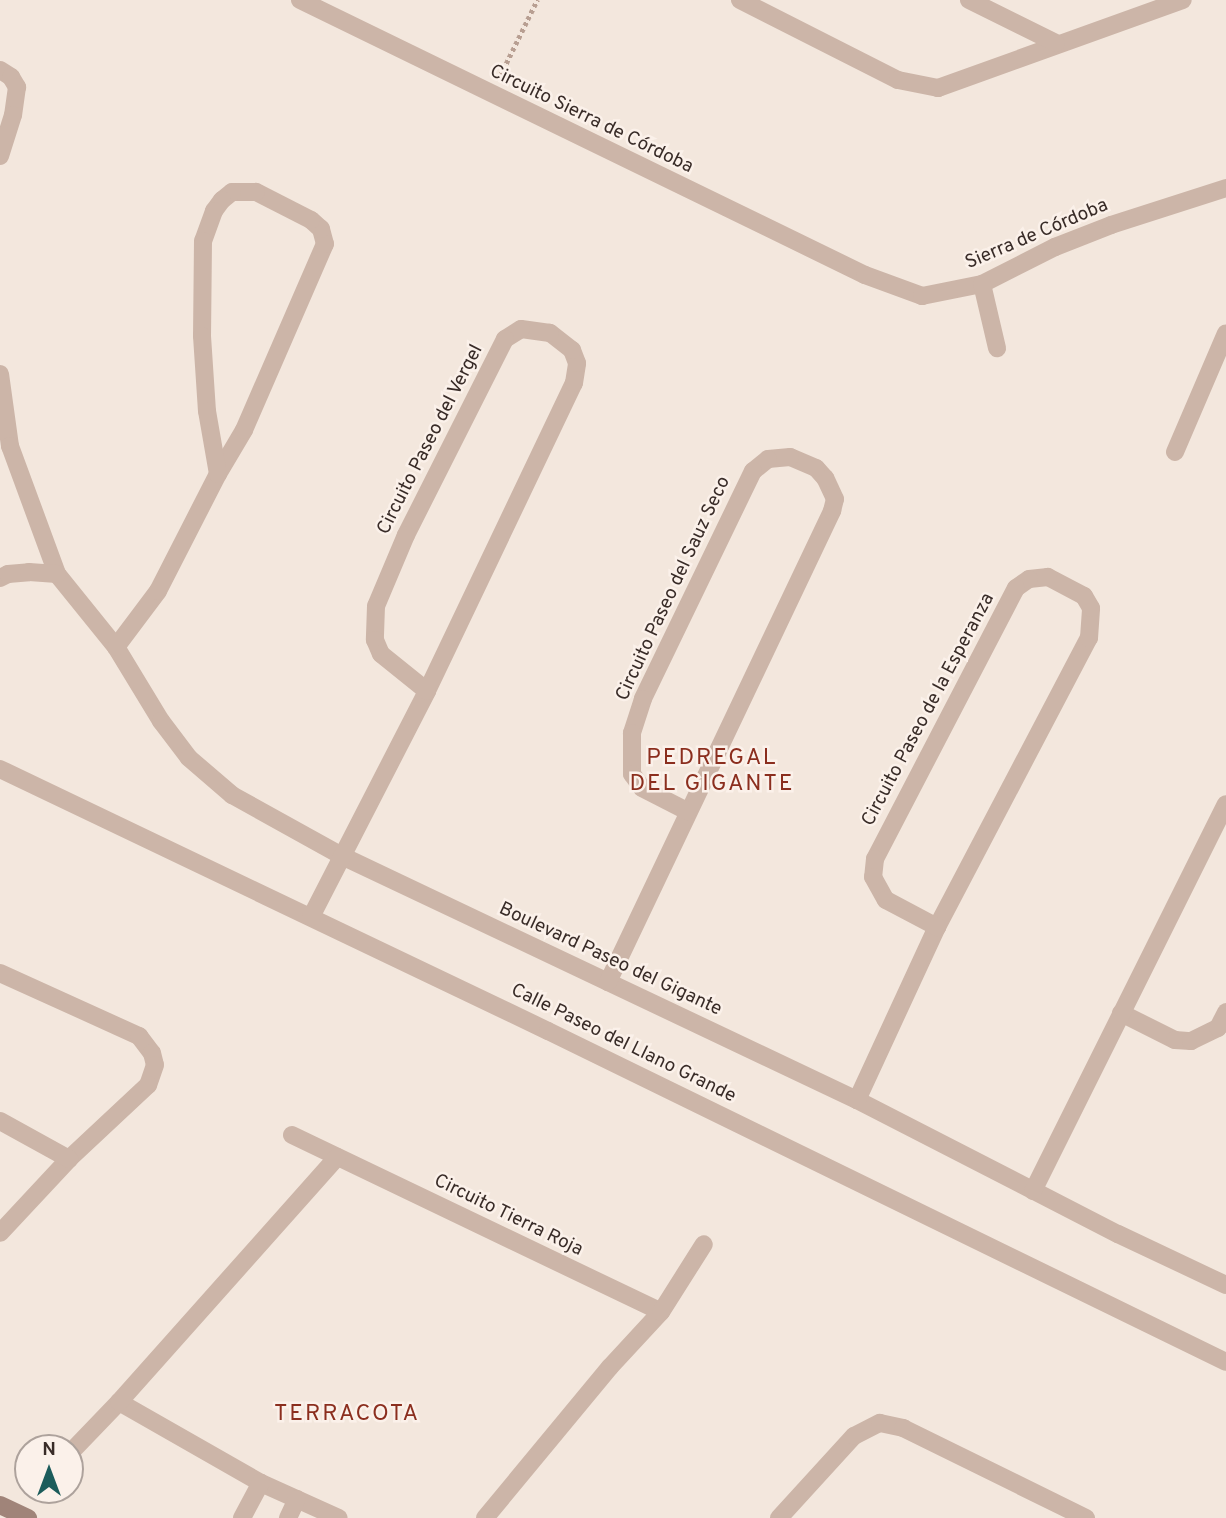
<!DOCTYPE html>
<html>
<head>
<meta charset="utf-8">
<style>
	body { margin:0 }
	#map { position:relative; width:1226px; height:1518px; overflow:hidden; background:#f3e7dd; font-family:Overpass,sans-serif }
	div>[style] { position:absolute }
	[style*='--x'] { left:calc(var(--x)*1px); top:calc(var(--y)*1px); width:calc(var(--w)*1px); rotate:calc(var(--a)*1deg) }
	.path>* { height:4.5px; margin-top:-2.25px; transform-origin:0; background:repeating-linear-gradient(90deg,#b89f92 0 3.5px,transparent 0 7px) }
	.minor>* { height:18px; margin:-9px; padding:0 9px; transform-origin:9px; border-radius:9px; background:#ccb5a8 }
	.secondary>* { height:18px; margin:-9px; padding:0 9px; transform-origin:9px; border-radius:9px; background:#a08479 }
	span { translate:-50% -50%; white-space:nowrap; text-align:center; line-height:1.15; -webkit-text-stroke:5px #fbf1ea; paint-order:stroke }
	.street-label { font-size:19px; color:#392c28 }
	.quarter-label { font-size:23px; color:#8b2e1e; letter-spacing:2px }
	.north { position:absolute; left:14px; top:1434px; width:70px; height:70px; box-sizing:border-box; background:#fbf1ea; border:2px solid #ada29c; border-radius:50%; rotate:0deg; font-size:19px; font-weight:700; line-height:28px; text-align:center; color:#392c28 }
	.north::after { content:''; display:block; margin:auto; width:24px; height:32px; background:#1c5c5b; clip-path:polygon(50% 0,100% 100%,50% 72%,0 100%) }
</style>
</head>
<body>
<div id="map">
	<div class="path">
		<div style="--x:500;--y:76;--w:85;--a:-64"></div>
	</div>
	<div class="minor">
		<div style="--x:300;--y:0;--w:628;--a:25.95"></div>
		<div style="--x:865;--y:275;--w:61;--a:20.2"></div>
		<div style="--x:922;--y:296;--w:61;--a:-11.3"></div>
		<div style="--x:982;--y:284;--w:82;--a:-26.9"></div>
		<div style="--x:1055;--y:247;--w:60;--a:-21.4"></div>
		<div style="--x:1111;--y:225;--w:121;--a:-17.8"></div>
		<div style="--x:740;--y:0;--w:177;--a:26.9"></div>
		<div style="--x:898;--y:80;--w:41;--a:11.3"></div>
		<div style="--x:938;--y:88;--w:260;--a:-19.8"></div>
		<div style="--x:969;--y:0;--w:97;--a:26.3"></div>
		<div style="--x:0;--y:70;--w:13;--a:32"></div>
		<div style="--x:11;--y:77;--w:12;--a:59"></div>
		<div style="--x:17;--y:87;--w:28;--a:98"></div>
		<div style="--x:13;--y:115;--w:43;--a:107.6"></div>
		<div style="--x:982;--y:284;--w:66;--a:76.8"></div>
		<div style="--x:0;--y:374;--w:73;--a:82.1"></div>
		<div style="--x:10;--y:446;--w:136;--a:69.8"></div>
		<div style="--x:57;--y:574;--w:94;--a:51.1"></div>
		<div style="--x:116;--y:647;--w:87;--a:58.7"></div>
		<div style="--x:161;--y:721;--w:46;--a:52.9"></div>
		<div style="--x:189;--y:758;--w:57;--a:40.7"></div>
		<div style="--x:232;--y:795;--w:126;--a:29"></div>
		<div style="--x:342;--y:856;--w:570;--a:25.35"></div>
		<div style="--x:857;--y:1100;--w:293;--a:27.2"></div>
		<div style="--x:1118;--y:1234;--w:119;--a:25.3"></div>
		<div style="--x:1175;--y:452;--w:129;--a:-66.8"></div>
		<div style="--x:0;--y:578;--w:9;--a:-27"></div>
		<div style="--x:8;--y:574;--w:21;--a:-5"></div>
		<div style="--x:29;--y:572;--w:28;--a:4"></div>
		<div style="--x:116;--y:647;--w:70;--a:-53.1"></div>
		<div style="--x:158;--y:591;--w:131;--a:-62.9"></div>
		<div style="--x:218;--y:474;--w:51;--a:-59.4"></div>
		<div style="--x:244;--y:430;--w:203;--a:-66.5"></div>
		<div style="--x:325;--y:244;--w:16;--a:-105"></div>
		<div style="--x:321;--y:229;--w:13;--a:-138"></div>
		<div style="--x:311;--y:220;--w:62;--a:-153"></div>
		<div style="--x:256;--y:192;--w:24;--a:180"></div>
		<div style="--x:232;--y:192;--w:13;--a:141"></div>
		<div style="--x:222;--y:200;--w:14;--a:126"></div>
		<div style="--x:214;--y:211;--w:32;--a:110"></div>
		<div style="--x:203;--y:241;--w:95;--a:90.6"></div>
		<div style="--x:202;--y:336;--w:75;--a:86.2"></div>
		<div style="--x:207;--y:411;--w:64;--a:80.1"></div>
		<div style="--x:0;--y:769;--w:607;--a:25.55"></div>
		<div style="--x:548;--y:1031;--w:754;--a:26.02"></div>
		<div style="--x:311;--y:917;--w:254;--a:-62.8"></div>
		<div style="--x:427;--y:691;--w:341;--a:-64.5"></div>
		<div style="--x:574;--y:383;--w:20;--a:-81"></div>
		<div style="--x:577;--y:363;--w:14;--a:-111"></div>
		<div style="--x:572;--y:350;--w:28;--a:-142"></div>
		<div style="--x:550;--y:333;--w:29;--a:-172"></div>
		<div style="--x:521;--y:329;--w:19;--a:148"></div>
		<div style="--x:505;--y:339;--w:220;--a:116.8"></div>
		<div style="--x:406;--y:535;--w:77;--a:112.9"></div>
		<div style="--x:376;--y:606;--w:34;--a:92"></div>
		<div style="--x:375;--y:640;--w:15;--a:67"></div>
		<div style="--x:381;--y:654;--w:59;--a:38.8"></div>
		<div style="--x:0;--y:973;--w:153;--a:24.4"></div>
		<div style="--x:139;--y:1036;--w:21;--a:53"></div>
		<div style="--x:152;--y:1053;--w:12;--a:76"></div>
		<div style="--x:155;--y:1065;--w:21;--a:109"></div>
		<div style="--x:148;--y:1085;--w:108;--a:136.9"></div>
		<div style="--x:69;--y:1159;--w:101;--a:133"></div>
		<div style="--x:608;--y:982;--w:522;--a:-64.56"></div>
		<div style="--x:832;--y:511;--w:12;--a:-76"></div>
		<div style="--x:835;--y:499;--w:23;--a:-115"></div>
		<div style="--x:825;--y:478;--w:13;--a:-132"></div>
		<div style="--x:816;--y:468;--w:28;--a:-157"></div>
		<div style="--x:790;--y:457;--w:22;--a:175"></div>
		<div style="--x:768;--y:459;--w:19;--a:141"></div>
		<div style="--x:753;--y:471;--w:253;--a:115.8"></div>
		<div style="--x:643;--y:699;--w:36;--a:108"></div>
		<div style="--x:632;--y:733;--w:41;--a:90"></div>
		<div style="--x:632;--y:774;--w:17;--a:54"></div>
		<div style="--x:642;--y:788;--w:51;--a:27.1"></div>
		<div style="--x:1121;--y:1013;--w:60;--a:26.6"></div>
		<div style="--x:1175;--y:1040;--w:16;--a:4"></div>
		<div style="--x:1191;--y:1041;--w:30;--a:-26"></div>
		<div style="--x:1218;--y:1028;--w:18;--a:-63"></div>
		<div style="--x:857;--y:1100;--w:191;--a:-65.2"></div>
		<div style="--x:937;--y:927;--w:327;--a:-62.3"></div>
		<div style="--x:1089;--y:638;--w:30;--a:-86"></div>
		<div style="--x:1091;--y:608;--w:14;--a:-120"></div>
		<div style="--x:1084;--y:596;--w:41;--a:-152.2"></div>
		<div style="--x:1048;--y:577;--w:19;--a:174"></div>
		<div style="--x:1029;--y:579;--w:16;--a:145"></div>
		<div style="--x:1016;--y:588;--w:305;--a:117.5"></div>
		<div style="--x:875;--y:859;--w:18;--a:96"></div>
		<div style="--x:873;--y:877;--w:26;--a:61"></div>
		<div style="--x:886;--y:900;--w:58;--a:27.9"></div>
		<div style="--x:0;--y:1121;--w:79;--a:28.8"></div>
		<div style="--x:292;--y:1135;--w:409;--a:25.6"></div>
		<div style="--x:1033;--y:1191;--w:432;--a:-63.5"></div>
		<div style="--x:119;--y:1402;--w:163;--a:29.7"></div>
		<div style="--x:261;--y:1483;--w:85;--a:24.2"></div>
		<div style="--x:70;--y:1453;--w:71;--a:-46.1"></div>
		<div style="--x:119;--y:1402;--w:328;--a:-48.3"></div>
		<div style="--x:242;--y:1518;--w:40;--a:-62"></div>
		<div style="--x:288;--y:1518;--w:21;--a:-65"></div>
		<div style="--x:485;--y:1518;--w:196;--a:-50.4"></div>
		<div style="--x:610;--y:1367;--w:75;--a:-47.2"></div>
		<div style="--x:661;--y:1312;--w:80;--a:-57.7"></div>
		<div style="--x:779;--y:1518;--w:111;--a:-47.6"></div>
		<div style="--x:854;--y:1436;--w:29;--a:-27"></div>
		<div style="--x:880;--y:1423;--w:24;--a:12"></div>
		<div style="--x:903;--y:1428;--w:204;--a:26.2"></div>
	</div>
	<div class="secondary">
		<div style="--x:0;--y:1505;--w:31;--a:25"></div>
	</div>
	<div class="street-label">
		<span style="left:591px;top:120px;rotate:26deg">Circuito Sierra de Córdoba</span>
		<span style="left:1037px;top:235px;rotate:-23deg">Sierra de Córdoba</span>
		<span style="left:431px;top:440px;rotate:-63deg">Circuito Paseo del Vergel</span>
		<span style="left:674px;top:589px;rotate:-65deg">Circuito Paseo del Sauz Seco</span>
		<span style="left:929px;top:710px;rotate:-62deg">Circuito Paseo de la Esperanza</span>
		<span style="left:610px;top:960px;rotate:25deg">Boulevard Paseo del Gigante</span>
		<span style="left:623px;top:1044px;rotate:26deg">Calle Paseo del Llano Grande</span>
		<span style="left:508px;top:1216px;rotate:26deg">Circuito Tierra Roja</span>
	</div>
	<div class="quarter-label">
		<span style="left:712px;top:772px">PEDREGAL<br>DEL GIGANTE</span>
		<span style="left:347px;top:1415px">TERRACOTA</span>
	</div>
	<div class="north">N</div>
</div>
</body>
</html>
